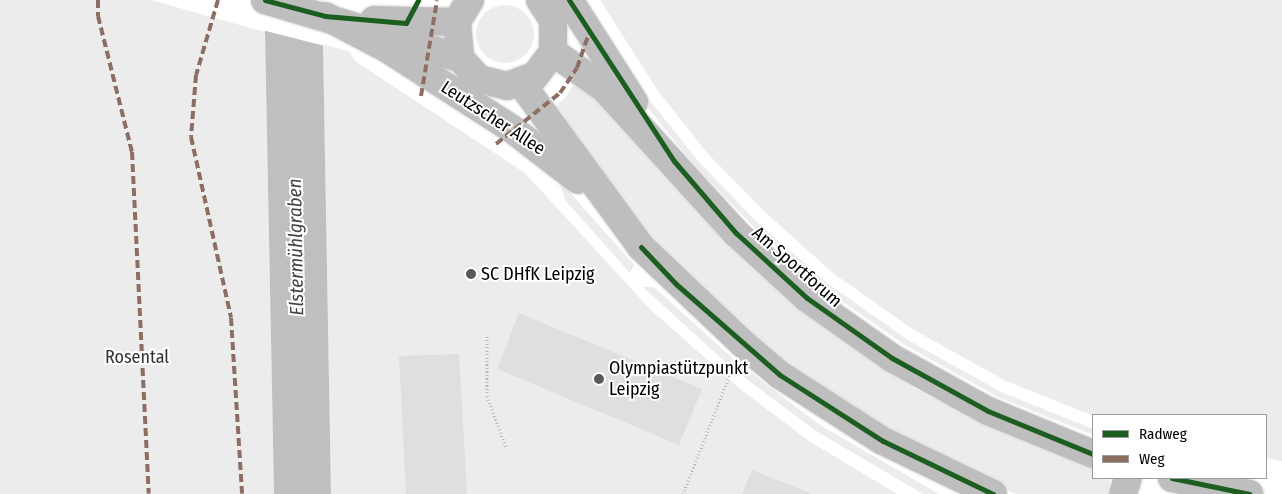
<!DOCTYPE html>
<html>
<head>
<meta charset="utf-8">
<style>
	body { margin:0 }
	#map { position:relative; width:1282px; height:494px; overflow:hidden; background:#fff; font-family:"Fira Sans Condensed",sans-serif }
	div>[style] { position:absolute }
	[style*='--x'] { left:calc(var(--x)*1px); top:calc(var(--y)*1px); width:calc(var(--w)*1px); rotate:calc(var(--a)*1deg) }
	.green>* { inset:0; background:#ececec }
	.round { border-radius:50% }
	.water>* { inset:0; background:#bfbfbf }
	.pier>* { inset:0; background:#fff }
	.building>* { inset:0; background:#dfdfdf }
	.path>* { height:3px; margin-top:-1.5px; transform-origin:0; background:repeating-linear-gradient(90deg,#b9b9b9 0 1px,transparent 0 3.5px) }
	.roads { filter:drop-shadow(0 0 1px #dbdbdb) drop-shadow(0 0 1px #dbdbdb) }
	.major>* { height:28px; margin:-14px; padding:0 14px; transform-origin:14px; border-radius:14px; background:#bebebe }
	.quiet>* { height:4px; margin-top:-2px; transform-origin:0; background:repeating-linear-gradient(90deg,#8d6e63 0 8px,transparent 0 12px) }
	.cycleway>* { height:5px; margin:-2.5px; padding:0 2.5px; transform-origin:2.5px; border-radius:2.5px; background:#1b5e20 }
	.dots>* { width:14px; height:14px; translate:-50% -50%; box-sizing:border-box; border:2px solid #fff; border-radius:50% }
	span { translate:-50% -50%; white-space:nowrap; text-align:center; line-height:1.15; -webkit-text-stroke:4px #fff; paint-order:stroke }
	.street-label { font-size:18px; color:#000 }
	.poi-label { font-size:18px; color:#000 }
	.left { translate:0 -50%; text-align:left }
	.park-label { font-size:18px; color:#333 }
	.water-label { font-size:19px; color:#444; font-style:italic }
	.legend { position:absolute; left:1092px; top:414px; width:175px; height:65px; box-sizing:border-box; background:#fff; border:1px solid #999; margin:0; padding:6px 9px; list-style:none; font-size:15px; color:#000 }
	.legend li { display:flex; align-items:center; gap:10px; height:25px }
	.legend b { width:25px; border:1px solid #999 }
</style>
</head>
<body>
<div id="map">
	<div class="green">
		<div style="clip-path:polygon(0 0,151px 0,265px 32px,274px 494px,0 494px)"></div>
		<div style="clip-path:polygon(580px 0,587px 0,648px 98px,699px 162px,756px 221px,827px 283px,908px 340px,1001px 392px,1093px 429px,1093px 435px,998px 397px,905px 345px,823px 288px,752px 225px,695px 166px,643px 102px)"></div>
		<div style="clip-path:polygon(600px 0,1282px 0,1282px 461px,1266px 458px,1266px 415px,1093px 416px,1006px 381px,914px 330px,834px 274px,765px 212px,708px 154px,658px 91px)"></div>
		<div class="round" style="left:476px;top:5px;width:58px;height:58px"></div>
		<div style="clip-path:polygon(323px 44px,350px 52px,355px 61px,525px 173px,650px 309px,740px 389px,809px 441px,897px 494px,331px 494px)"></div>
		<div style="clip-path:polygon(576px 80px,601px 96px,668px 179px,755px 270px,795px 305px,912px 387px,982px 423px,1093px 467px,1093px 478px,1110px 478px,1108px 494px,1015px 494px,885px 431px,789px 366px,674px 263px,622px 205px,550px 111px,565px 98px)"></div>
		<div style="clip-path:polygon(559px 180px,634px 265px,630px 273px,565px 200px)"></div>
		<div style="clip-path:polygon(643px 287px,654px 287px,738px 363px,820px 425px,939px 494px,923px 494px,816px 431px,733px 369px)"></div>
	</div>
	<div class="water">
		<div style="clip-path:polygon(260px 0,323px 44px,331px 494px,274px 494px,265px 32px)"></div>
	</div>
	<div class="pier">
		<div style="clip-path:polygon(258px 0,321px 0,325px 46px,262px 30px)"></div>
	</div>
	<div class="building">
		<div style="clip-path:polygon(519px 313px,702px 389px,679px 445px,497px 369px)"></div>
		<div style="clip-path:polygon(459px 354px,467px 494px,406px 494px,399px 356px)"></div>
		<div style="clip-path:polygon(752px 470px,810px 493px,809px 494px,742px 494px)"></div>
	</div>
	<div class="path">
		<div style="--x:487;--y:336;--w:60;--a:90"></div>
		<div style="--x:487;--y:396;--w:54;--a:69.6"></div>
		<div style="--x:683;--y:494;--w:134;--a:-68.6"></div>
	</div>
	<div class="roads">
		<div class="major">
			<div style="--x:265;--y:0;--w:203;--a:16.6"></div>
			<div style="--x:470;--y:0;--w:26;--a:121"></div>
			<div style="--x:457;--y:22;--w:36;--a:85"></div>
			<div style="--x:460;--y:58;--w:28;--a:48"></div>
			<div style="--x:479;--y:79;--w:29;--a:14"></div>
			<div style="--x:507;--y:86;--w:30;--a:-20"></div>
			<div style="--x:535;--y:76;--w:30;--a:-53"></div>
			<div style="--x:553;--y:52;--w:32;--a:-90"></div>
			<div style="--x:553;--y:20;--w:24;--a:-123"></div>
			<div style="--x:569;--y:0;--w:121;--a:57.5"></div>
			<div style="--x:325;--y:16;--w:69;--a:27.7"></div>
			<div style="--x:386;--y:48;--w:150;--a:32.7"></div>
			<div style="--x:512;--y:129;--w:83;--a:37.7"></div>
			<div style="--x:374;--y:20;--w:83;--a:1.4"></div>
			<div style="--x:553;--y:52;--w:64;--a:35.4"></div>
			<div style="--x:605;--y:89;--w:195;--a:47.7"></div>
			<div style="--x:736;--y:233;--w:96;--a:42.5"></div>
			<div style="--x:807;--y:298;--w:104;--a:35.2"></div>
			<div style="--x:892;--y:358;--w:110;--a:28.9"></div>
			<div style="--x:988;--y:411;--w:113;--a:22.3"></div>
			<div style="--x:521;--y:83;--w:203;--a:53.8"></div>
			<div style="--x:641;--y:247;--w:139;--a:43.5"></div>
			<div style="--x:742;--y:343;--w:50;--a:40.1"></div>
			<div style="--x:780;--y:375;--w:122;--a:32.7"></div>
			<div style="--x:883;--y:441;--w:122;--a:25.7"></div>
			<div style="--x:1172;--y:478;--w:79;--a:11.7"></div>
			<div style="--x:1123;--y:494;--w:17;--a:-73"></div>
		</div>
	</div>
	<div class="quiet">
		<div style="--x:98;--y:0;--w:16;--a:90"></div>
		<div style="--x:98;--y:16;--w:140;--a:76"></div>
		<div style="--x:132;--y:152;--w:342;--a:87.2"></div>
		<div style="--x:218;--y:0;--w:78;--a:106.3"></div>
		<div style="--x:196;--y:75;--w:62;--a:94.6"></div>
		<div style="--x:191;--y:137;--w:185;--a:77.5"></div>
		<div style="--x:231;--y:318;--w:176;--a:86.4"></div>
		<div style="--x:421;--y:96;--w:97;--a:-80.5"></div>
		<div style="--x:496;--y:144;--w:82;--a:-38.6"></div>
		<div style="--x:560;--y:93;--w:30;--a:-56"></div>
		<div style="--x:577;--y:68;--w:36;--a:-71"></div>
	</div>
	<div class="cycleway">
		<div style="--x:265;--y:0;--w:62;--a:14.9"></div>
		<div style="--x:325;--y:16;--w:81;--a:4.9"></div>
		<div style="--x:406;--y:23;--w:26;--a:-62"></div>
		<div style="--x:569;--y:0;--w:192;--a:56.9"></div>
		<div style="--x:674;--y:161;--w:95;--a:49.3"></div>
		<div style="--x:736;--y:233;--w:96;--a:42.5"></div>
		<div style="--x:807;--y:298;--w:104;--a:35.2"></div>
		<div style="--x:892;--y:358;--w:110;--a:28.9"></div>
		<div style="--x:988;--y:411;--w:113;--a:22.3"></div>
		<div style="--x:641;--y:247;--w:51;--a:46.6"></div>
		<div style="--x:676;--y:284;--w:138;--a:41.2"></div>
		<div style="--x:780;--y:375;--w:122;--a:32.7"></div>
		<div style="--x:883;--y:441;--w:122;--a:25.7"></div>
		<div style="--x:1172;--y:478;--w:79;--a:11.7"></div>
	</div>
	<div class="dots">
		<div style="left:471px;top:274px;background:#595959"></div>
		<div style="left:599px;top:379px;background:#595959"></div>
	</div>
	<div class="street-label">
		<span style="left:493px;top:118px;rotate:33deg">Leutzscher Allee</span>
		<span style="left:797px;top:267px;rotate:41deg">Am Sportforum</span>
	</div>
	<div class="poi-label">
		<span class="left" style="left:481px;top:274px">SC DHfK Leipzig</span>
		<span class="left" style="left:609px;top:379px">Olympiastützpunkt<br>Leipzig</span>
	</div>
	<div class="park-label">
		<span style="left:137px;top:357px">Rosental</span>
	</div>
	<div class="water-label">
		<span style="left:296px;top:247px;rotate:-91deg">Elstermühlgraben</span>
	</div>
	<ul class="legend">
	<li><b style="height:6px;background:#1b5e20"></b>Radweg</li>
	<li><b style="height:6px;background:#8d6e63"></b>Weg</li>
	</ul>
</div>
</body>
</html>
